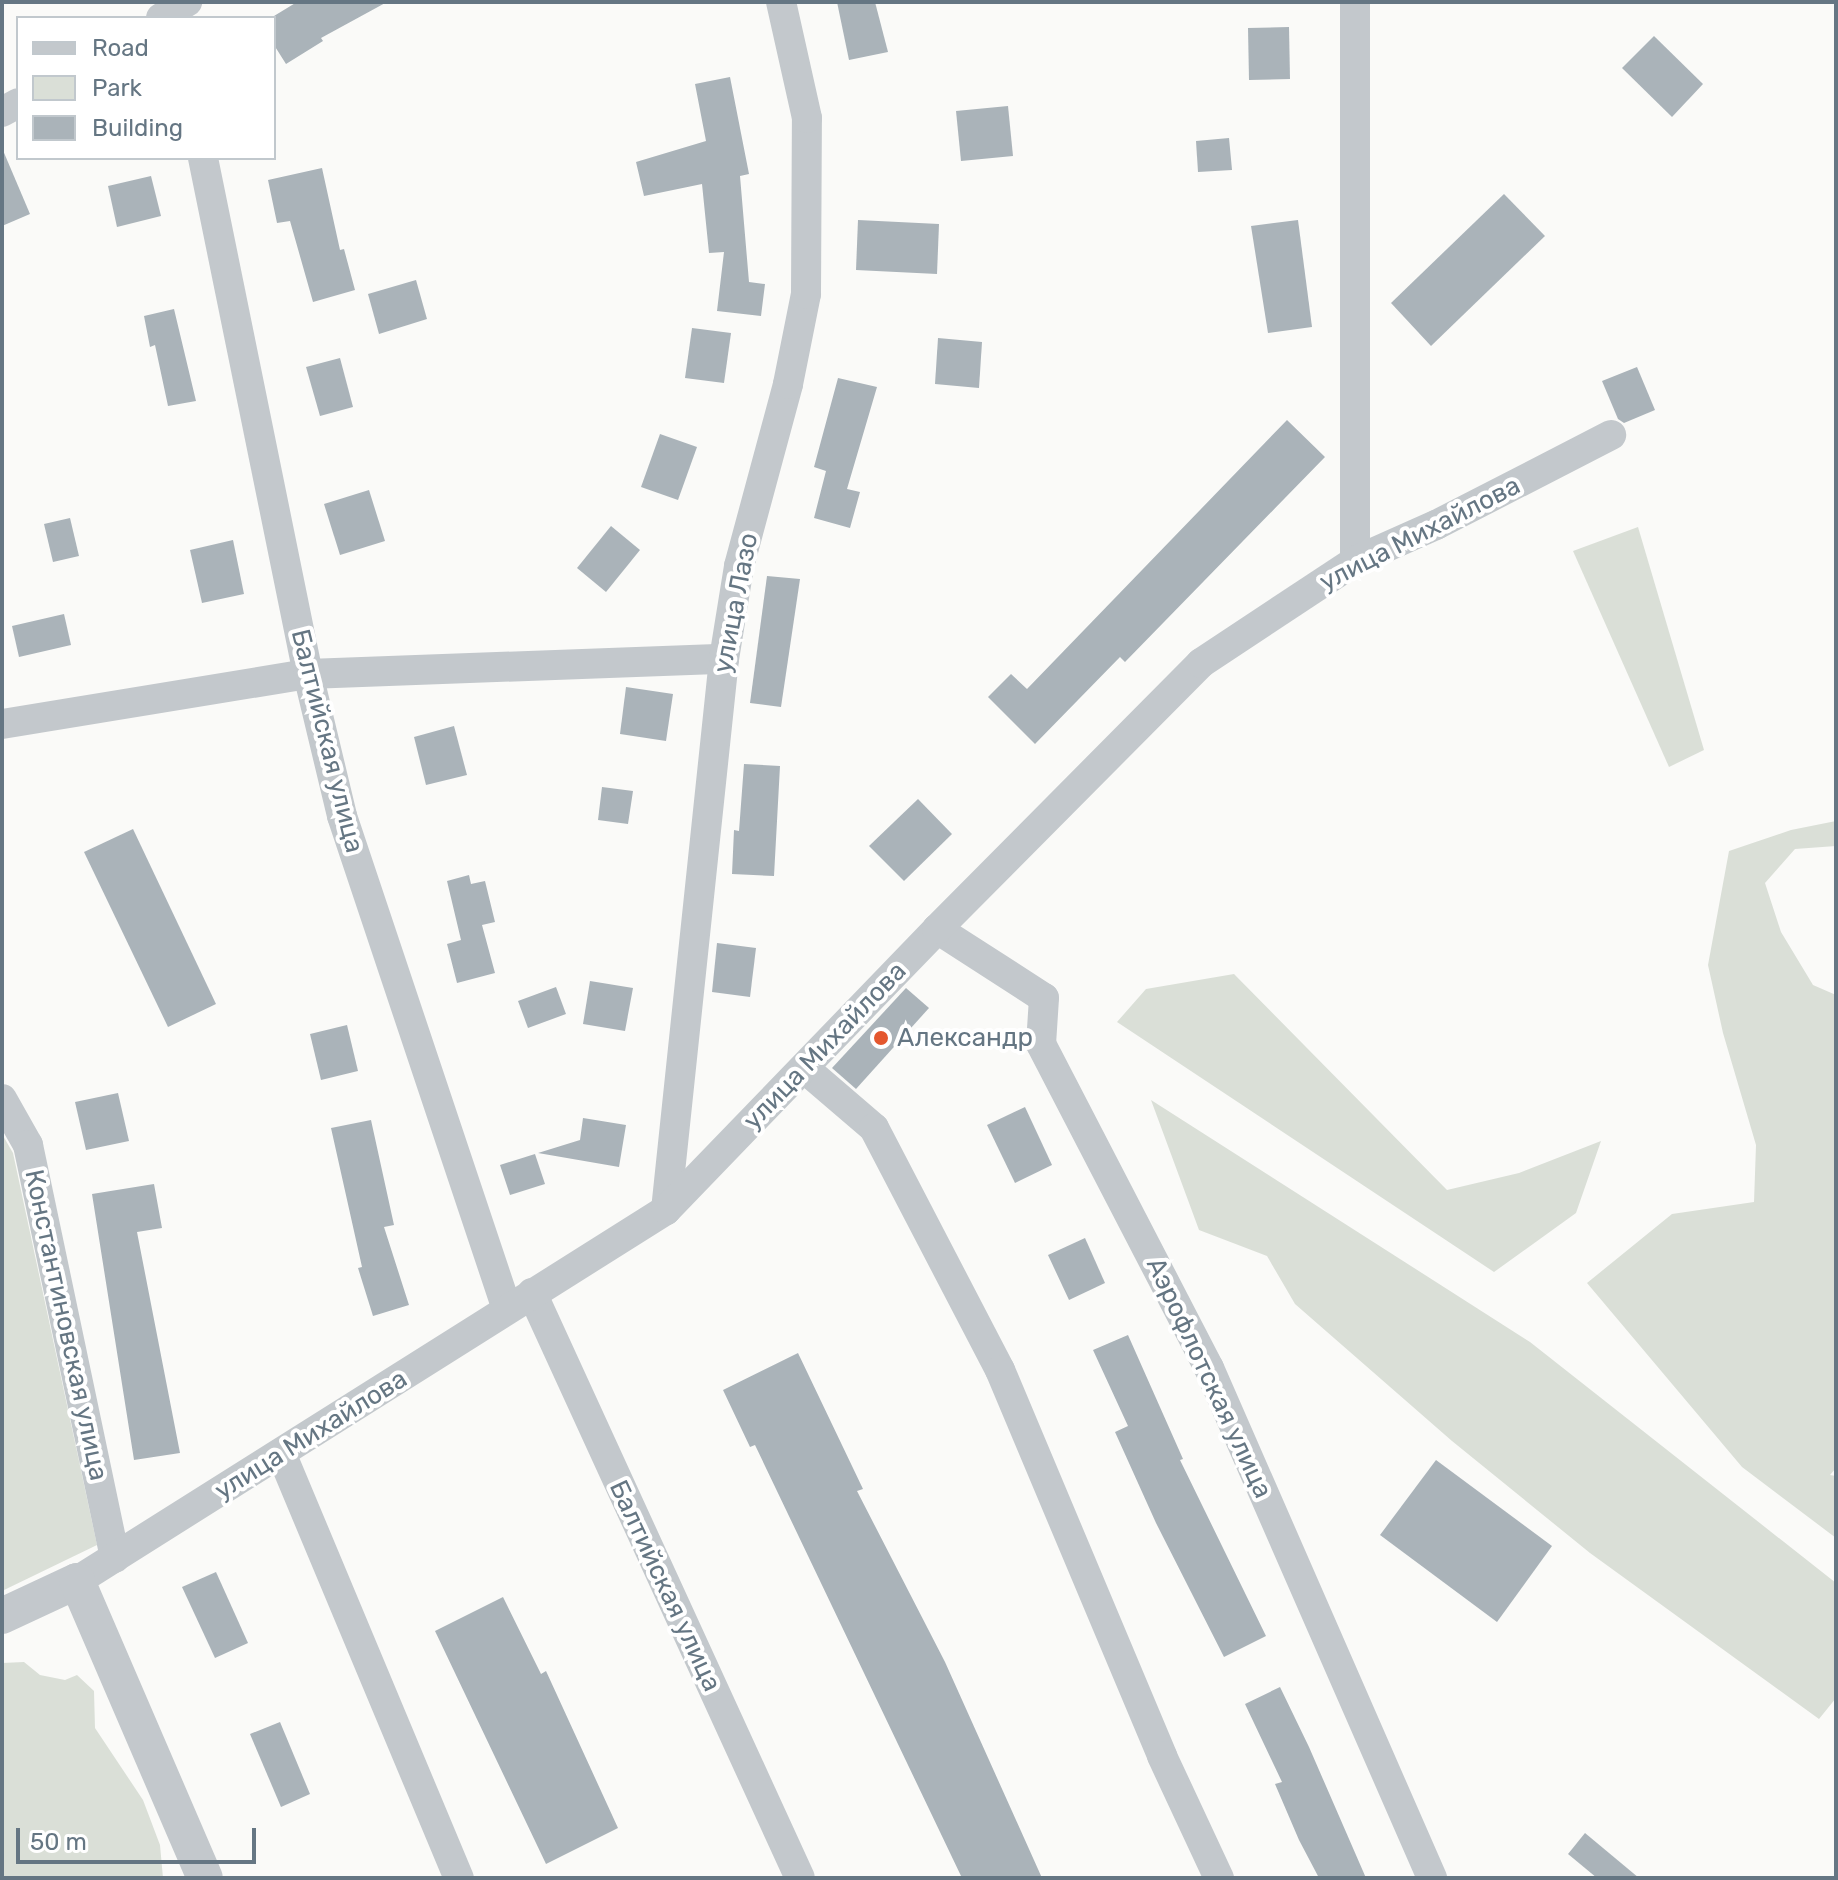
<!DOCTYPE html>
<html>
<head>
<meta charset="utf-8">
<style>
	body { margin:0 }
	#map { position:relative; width:1838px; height:1880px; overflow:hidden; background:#fafaf8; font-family:Rubik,sans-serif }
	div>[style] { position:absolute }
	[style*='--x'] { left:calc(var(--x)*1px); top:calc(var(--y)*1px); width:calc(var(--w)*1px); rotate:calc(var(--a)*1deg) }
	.green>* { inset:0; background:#dadfd7 }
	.building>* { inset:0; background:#aab3b9 }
	.minor>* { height:30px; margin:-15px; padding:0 15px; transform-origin:15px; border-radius:15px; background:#c3c8cc }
	.tertiary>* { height:36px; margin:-18px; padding:0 18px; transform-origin:18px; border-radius:18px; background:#c3c8cc }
	.dots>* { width:22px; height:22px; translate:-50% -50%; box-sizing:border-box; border:4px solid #fff; border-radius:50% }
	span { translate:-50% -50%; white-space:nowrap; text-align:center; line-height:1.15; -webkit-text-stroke:8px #fff; paint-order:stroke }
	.street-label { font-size:26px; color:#657683 }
	.poi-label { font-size:26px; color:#657683 }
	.left { translate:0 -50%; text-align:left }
	.frame { position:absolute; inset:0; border:4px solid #657683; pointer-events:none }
	.legend { position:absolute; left:16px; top:16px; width:260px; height:144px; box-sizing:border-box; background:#fff; border:2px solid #c1c8cd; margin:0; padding:10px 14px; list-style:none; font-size:24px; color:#657683 }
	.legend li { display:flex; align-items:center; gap:16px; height:40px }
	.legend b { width:40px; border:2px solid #c1c8cd }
	.scale { position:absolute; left:16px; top:1828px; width:240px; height:36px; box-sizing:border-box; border:4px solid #657683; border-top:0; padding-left:10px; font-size:24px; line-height:28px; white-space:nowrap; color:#657683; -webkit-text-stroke:6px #fff; paint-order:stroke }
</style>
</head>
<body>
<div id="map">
	<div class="green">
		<div style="clip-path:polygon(1638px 527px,1704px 750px,1669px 767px,1573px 551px)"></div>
		<div style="clip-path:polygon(1836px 821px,1836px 846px,1795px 849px,1765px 883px,1781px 932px,1813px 985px,1836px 995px,1836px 1468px,1830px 1475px,1836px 1476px,1836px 1538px,1742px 1467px,1587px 1283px,1672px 1214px,1754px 1202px,1756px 1145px,1723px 1033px,1708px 965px,1729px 851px,1791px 830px)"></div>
		<div style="clip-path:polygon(1234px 974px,1447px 1190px,1519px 1173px,1601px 1141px,1576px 1213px,1494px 1272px,1117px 1022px,1146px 989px)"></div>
		<div style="clip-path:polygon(1151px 1100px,1530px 1342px,1836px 1583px,1836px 1698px,1819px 1719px,1590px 1553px,1452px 1441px,1295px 1304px,1267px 1256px,1199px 1230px)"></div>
		<div style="clip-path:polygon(2px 1134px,13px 1153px,97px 1545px,2px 1591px)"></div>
		<div style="clip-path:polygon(24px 1662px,40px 1675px,65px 1680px,77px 1675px,94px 1691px,95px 1728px,143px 1800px,160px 1845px,163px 1878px,2px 1878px,2px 1663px)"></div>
	</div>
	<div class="building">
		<div style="clip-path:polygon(297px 2px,387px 2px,321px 38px,323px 41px,286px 64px,274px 45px,274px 16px)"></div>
		<div style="clip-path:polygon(837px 2px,875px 2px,888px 52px,849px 60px)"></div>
		<div style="clip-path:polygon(1289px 27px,1290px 79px,1249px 80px,1248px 28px)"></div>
		<div style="clip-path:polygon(1654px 36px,1703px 84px,1672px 117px,1622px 68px)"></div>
		<div style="clip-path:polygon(730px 77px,749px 174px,740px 176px,749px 282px,765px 284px,761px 316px,717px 311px,724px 252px,709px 253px,702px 184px,644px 196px,636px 162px,706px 141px,695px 84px)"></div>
		<div style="clip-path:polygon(1008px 106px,1013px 156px,961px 161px,956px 111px)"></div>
		<div style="clip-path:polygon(1229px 138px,1232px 170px,1198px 172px,1196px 141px)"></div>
		<div style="clip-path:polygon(2px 148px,30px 214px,2px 226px)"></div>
		<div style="clip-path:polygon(322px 168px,340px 250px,344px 249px,355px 290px,313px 302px,290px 221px,277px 223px,268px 180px)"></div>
		<div style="clip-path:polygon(151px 176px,161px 216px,117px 227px,108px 186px)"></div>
		<div style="clip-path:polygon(1504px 194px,1545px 236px,1431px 346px,1391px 303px)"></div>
		<div style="clip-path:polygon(858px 220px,939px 224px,937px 274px,856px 270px)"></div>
		<div style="clip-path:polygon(1298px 220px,1312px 327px,1268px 333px,1251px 226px)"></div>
		<div style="clip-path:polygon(416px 280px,427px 319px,379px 334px,368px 294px)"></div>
		<div style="clip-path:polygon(174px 309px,196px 401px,168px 406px,155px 345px,150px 347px,144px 316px)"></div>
		<div style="clip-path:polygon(692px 328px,731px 333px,724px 383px,685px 378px)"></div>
		<div style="clip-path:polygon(938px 338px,982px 342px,979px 388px,935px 384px)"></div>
		<div style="clip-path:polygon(340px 358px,353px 407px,320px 416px,306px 367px)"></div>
		<div style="clip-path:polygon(1637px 367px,1655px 410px,1624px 423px,1618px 419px,1602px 381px)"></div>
		<div style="clip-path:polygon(838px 378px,877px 387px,847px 489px,860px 492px,850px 528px,814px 518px,826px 471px,814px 467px)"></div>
		<div style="clip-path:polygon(1287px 420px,1325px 457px,1125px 662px,1120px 657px,1035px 744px,988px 697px,1011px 674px,1027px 689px)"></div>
		<div style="clip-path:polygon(660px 434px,697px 447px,678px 500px,641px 487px)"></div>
		<div style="clip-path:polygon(369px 490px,385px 541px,340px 555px,324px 504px)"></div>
		<div style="clip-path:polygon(70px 518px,79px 556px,53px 562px,44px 524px)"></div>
		<div style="clip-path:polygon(611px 526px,640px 550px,606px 592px,577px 568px)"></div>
		<div style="clip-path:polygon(233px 540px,244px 594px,202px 603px,190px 550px)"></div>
		<div style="clip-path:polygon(767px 576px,800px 579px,781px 707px,750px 703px)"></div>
		<div style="clip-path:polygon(64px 614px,71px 645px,19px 657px,12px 626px)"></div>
		<div style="clip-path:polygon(626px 687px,673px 694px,666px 741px,620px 734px)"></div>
		<div style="clip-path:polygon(454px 726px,467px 775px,426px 785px,414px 737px)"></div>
		<div style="clip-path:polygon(744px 764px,780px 766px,774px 876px,732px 874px,734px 830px,739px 831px)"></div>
		<div style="clip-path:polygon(602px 787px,633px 791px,628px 824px,598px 820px)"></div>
		<div style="clip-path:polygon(918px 799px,952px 834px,904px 881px,869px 846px)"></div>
		<div style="clip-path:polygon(133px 829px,216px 1004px,168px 1027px,84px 852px)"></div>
		<div style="clip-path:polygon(469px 875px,471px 884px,485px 881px,495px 922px,482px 925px,495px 973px,457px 983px,447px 944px,461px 940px,447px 881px)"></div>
		<div style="clip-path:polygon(717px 943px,756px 948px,750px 997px,712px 992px)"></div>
		<div style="clip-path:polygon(590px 981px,633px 988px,625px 1031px,583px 1024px)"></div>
		<div style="clip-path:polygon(556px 987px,566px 1014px,528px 1028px,518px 1001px)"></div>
		<div style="clip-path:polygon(906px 988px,929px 1008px,856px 1089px,832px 1068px)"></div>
		<div style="clip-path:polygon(347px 1025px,358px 1071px,321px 1080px,310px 1034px)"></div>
		<div style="clip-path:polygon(118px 1093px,129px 1141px,86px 1150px,75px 1102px)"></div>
		<div style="clip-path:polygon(1025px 1107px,1052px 1165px,1015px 1183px,987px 1125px)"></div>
		<div style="clip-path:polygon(583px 1118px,626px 1125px,619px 1167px,538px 1153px,580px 1140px)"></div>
		<div style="clip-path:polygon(371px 1120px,394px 1225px,384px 1227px,409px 1305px,373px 1316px,358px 1268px,362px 1267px,331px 1128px)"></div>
		<div style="clip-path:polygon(535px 1154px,545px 1184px,510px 1195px,500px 1165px)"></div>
		<div style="clip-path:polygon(154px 1184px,162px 1228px,137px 1232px,180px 1453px,134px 1460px,92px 1194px)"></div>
		<div style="clip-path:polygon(1085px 1238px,1105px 1283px,1069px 1300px,1048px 1255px)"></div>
		<div style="clip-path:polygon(1128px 1335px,1183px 1459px,1180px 1460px,1266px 1636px,1224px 1657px,1156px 1523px,1115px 1432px,1128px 1426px,1093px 1350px)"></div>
		<div style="clip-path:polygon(798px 1353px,863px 1489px,857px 1491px,945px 1662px,1042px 1878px,962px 1878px,755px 1445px,750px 1447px,723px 1390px)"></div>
		<div style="clip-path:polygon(1436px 1460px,1552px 1546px,1497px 1622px,1380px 1535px)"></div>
		<div style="clip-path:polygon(216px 1572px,248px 1643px,215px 1658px,182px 1587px)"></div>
		<div style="clip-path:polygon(503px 1597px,541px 1674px,546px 1671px,618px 1828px,546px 1864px,435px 1631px)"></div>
		<div style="clip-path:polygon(1280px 1687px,1309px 1747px,1366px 1878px,1319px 1878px,1299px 1840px,1275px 1784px,1282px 1782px,1245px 1704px)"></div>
		<div style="clip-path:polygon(280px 1722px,310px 1794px,281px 1807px,250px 1734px)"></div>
		<div style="clip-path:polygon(1585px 1833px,1639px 1878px,1597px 1878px,1568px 1854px)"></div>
	</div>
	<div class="minor">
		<div style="--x:1355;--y:2;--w:559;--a:90"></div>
		<div style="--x:161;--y:18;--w:31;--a:-32"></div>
		<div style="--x:2;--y:112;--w:18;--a:-29"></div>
		<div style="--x:203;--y:158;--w:527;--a:78.5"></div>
		<div style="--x:308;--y:674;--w:146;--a:76.5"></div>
		<div style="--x:342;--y:816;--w:520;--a:71.5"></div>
		<div style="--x:2;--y:724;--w:310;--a:-9.3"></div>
		<div style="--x:308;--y:674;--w:416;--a:-2.1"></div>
		<div style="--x:937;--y:929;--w:127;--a:32.8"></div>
		<div style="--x:1044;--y:998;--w:46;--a:93.7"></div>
		<div style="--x:1041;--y:1044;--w:365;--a:62.6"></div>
		<div style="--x:1209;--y:1368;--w:557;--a:66.38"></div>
		<div style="--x:804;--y:1068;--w:92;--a:40.6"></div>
		<div style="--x:874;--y:1128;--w:273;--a:62.5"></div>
		<div style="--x:1000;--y:1370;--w:419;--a:67.2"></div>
		<div style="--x:1162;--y:1756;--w:135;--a:65"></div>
		<div style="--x:2;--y:1099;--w:53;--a:60.5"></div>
		<div style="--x:28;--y:1145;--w:422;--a:78.1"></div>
		<div style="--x:666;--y:1210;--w:554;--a:-83.99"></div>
		<div style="--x:724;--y:659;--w:94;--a:-80.8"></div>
		<div style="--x:739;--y:566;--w:188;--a:-74.9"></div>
		<div style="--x:788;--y:384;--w:92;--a:-78.7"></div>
		<div style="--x:806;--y:294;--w:176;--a:-89.7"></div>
		<div style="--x:807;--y:118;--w:119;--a:-102.6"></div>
		<div style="--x:532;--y:1293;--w:643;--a:65.39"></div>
		<div style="--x:281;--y:1453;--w:461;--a:67.3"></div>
		<div style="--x:77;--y:1581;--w:696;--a:-32.21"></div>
		<div style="--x:666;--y:1210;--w:390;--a:-46"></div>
		<div style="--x:937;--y:929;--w:375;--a:-45.2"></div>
		<div style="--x:1201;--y:663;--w:185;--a:-33.5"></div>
		<div style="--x:1355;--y:561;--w:89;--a:-24"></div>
		<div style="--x:1436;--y:525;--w:197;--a:-27.2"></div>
	</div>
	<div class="tertiary">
		<div style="--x:2;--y:1616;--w:83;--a:-25"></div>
		<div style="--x:77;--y:1581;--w:323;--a:66.7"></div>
	</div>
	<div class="dots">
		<div style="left:881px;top:1038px;background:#e4572e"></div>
	</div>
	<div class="street-label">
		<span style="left:1420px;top:534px;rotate:-27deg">улица Михайлова</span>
		<span style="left:736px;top:603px;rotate:-79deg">улица Лазо</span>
		<span style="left:327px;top:741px;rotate:76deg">Балтийская улица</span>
		<span style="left:825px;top:1046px;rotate:-46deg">улица Михайлова</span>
		<span style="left:66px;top:1325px;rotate:78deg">Константиновская улица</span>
		<span style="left:1209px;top:1378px;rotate:65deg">Аэрофлотская улица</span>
		<span style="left:311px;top:1435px;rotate:-32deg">улица Михайлова</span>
		<span style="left:665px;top:1586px;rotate:65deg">Балтийская улица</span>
	</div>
	<div class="poi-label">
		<span class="left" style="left:897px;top:1038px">Александр</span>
	</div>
	<div class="frame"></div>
	<ul class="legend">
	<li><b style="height:10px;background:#c3c8cc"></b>Road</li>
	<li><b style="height:22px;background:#dadfd7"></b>Park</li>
	<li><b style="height:22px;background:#aab3b9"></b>Building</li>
	</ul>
	<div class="scale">50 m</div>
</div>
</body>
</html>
